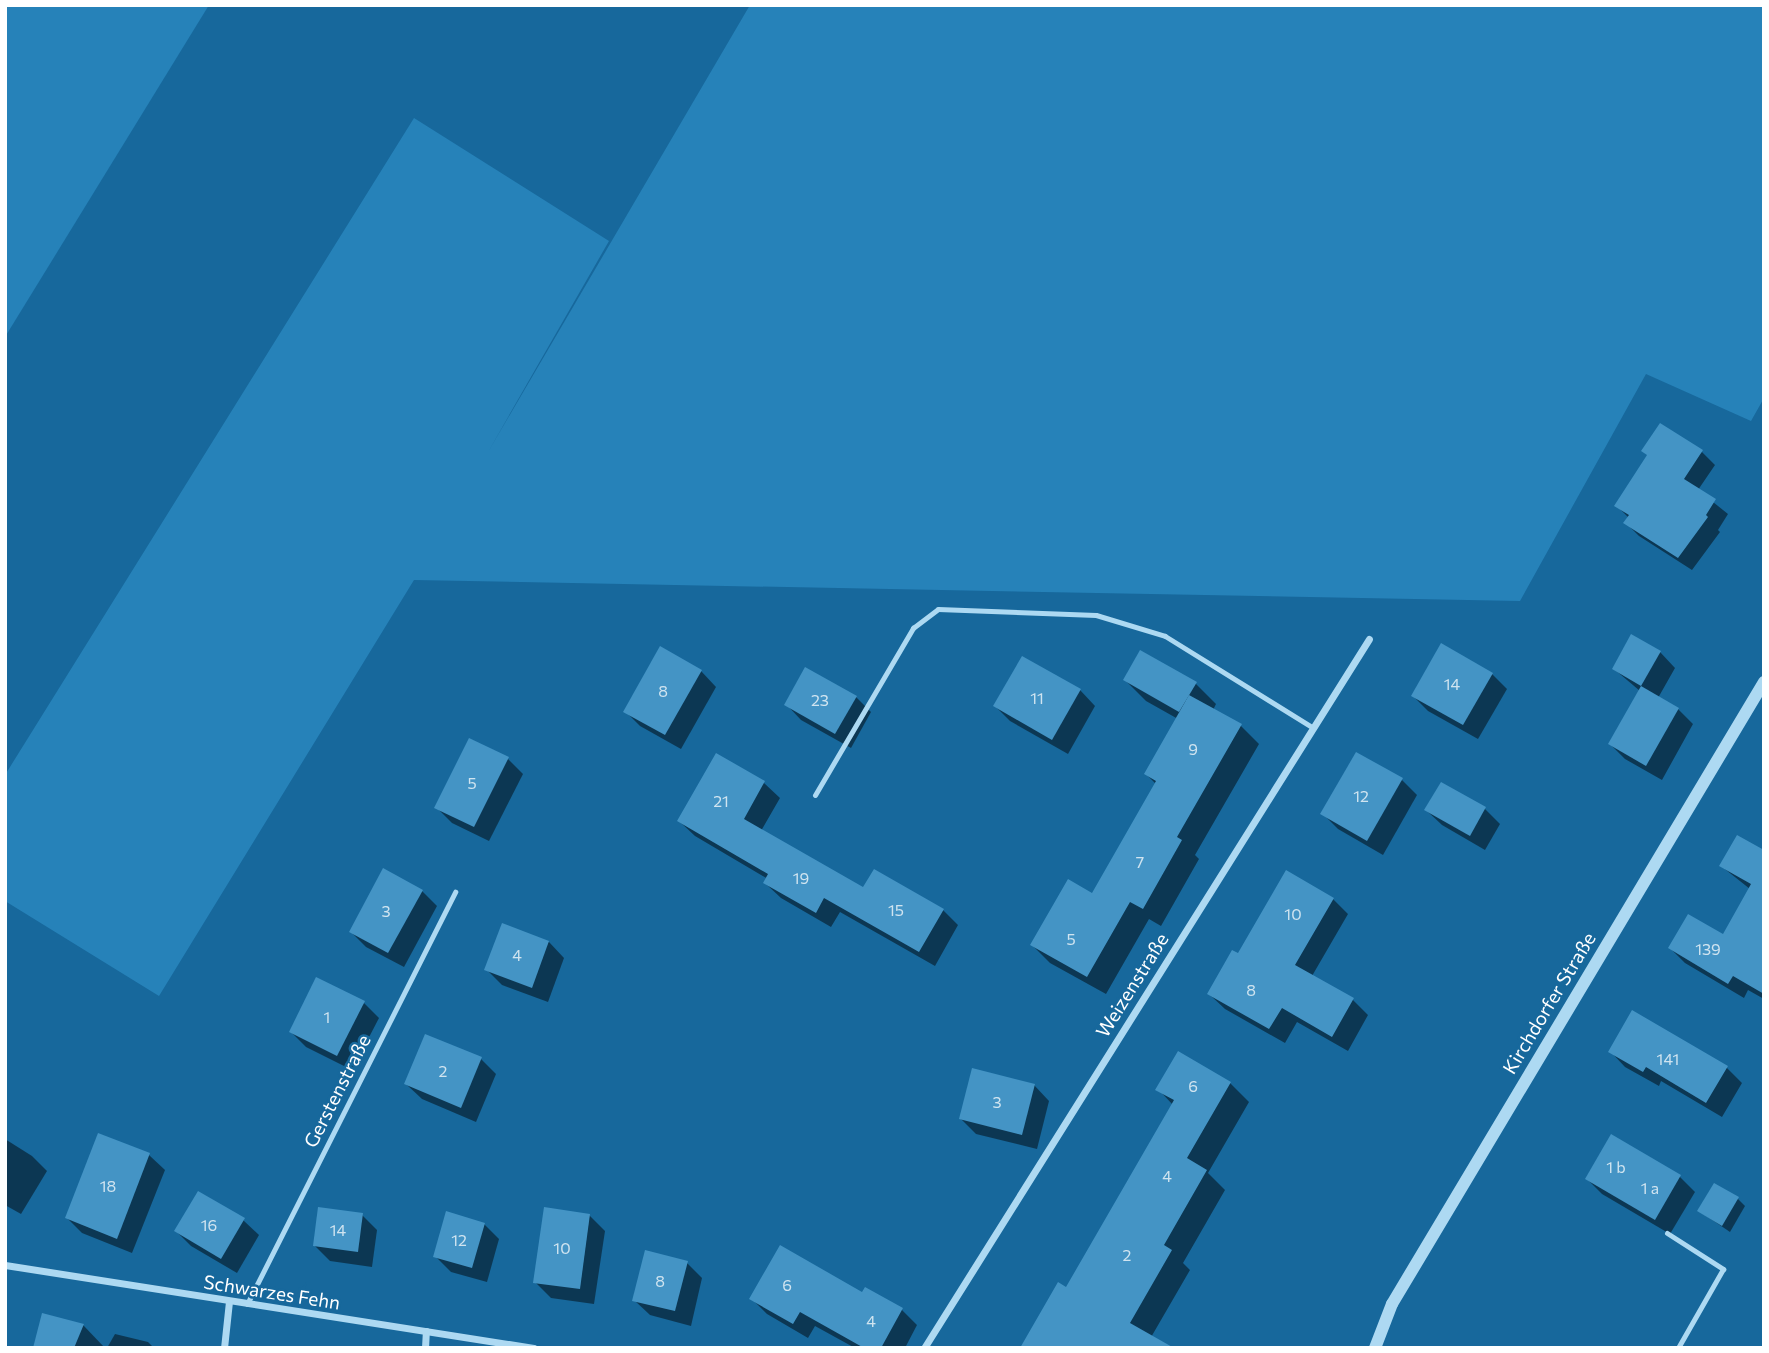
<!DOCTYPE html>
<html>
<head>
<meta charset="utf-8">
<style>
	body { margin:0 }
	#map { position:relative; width:1769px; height:1353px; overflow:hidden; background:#17689c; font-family:Commissioner,sans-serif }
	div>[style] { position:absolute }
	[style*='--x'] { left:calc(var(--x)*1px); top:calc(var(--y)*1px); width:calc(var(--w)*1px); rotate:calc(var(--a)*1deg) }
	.green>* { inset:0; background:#2682b9 }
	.shadow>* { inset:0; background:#0007 }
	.building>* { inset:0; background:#4494c5 }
	.service>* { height:5px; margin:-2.5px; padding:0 2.5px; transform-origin:2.5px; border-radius:2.5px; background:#add9f2 }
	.minor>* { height:7px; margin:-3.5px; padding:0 3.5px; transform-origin:3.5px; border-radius:3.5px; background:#add9f2 }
	.tertiary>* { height:12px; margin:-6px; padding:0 6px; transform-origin:6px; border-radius:6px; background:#add9f2 }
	span { translate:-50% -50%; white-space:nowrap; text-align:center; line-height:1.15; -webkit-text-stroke:5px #17689c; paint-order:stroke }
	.number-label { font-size:16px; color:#d0e4f0 }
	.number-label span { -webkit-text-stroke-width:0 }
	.street-label { font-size:19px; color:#fff }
	.frame { position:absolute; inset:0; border:7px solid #fff; pointer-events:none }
</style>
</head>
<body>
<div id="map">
	<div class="green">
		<div style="clip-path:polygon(5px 5px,209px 5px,5px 337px)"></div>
		<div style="clip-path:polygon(750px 5px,1764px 5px,1764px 398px,1751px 421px,1646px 374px,1520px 601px,414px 580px,159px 996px,5px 901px,5px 775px,414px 118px,609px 241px,488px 452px)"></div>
	</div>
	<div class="shadow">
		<div style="clip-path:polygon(1702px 452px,1715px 465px,1698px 490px,1728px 514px,1718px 530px,1720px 532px,1692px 570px,1639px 536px,1626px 523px,1629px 518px,1617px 506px)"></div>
		<div style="clip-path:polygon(1660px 652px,1675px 668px,1658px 698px,1678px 709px,1693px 724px,1662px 780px,1625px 759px,1610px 744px,1640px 691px,1614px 669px)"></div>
		<div style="clip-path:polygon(701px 671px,716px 687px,681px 749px,640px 726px,625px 711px)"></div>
		<div style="clip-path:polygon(1492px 674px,1507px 689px,1478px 739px,1428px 711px,1413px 696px)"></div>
		<div style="clip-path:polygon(1125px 680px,1195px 683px,1216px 704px,1213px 710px,1241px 726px,1259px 744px,1195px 855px,1199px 859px,1161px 926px,1149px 919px,1106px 994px,1050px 963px,1032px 945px,1092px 895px,1156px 784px,1146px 774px,1178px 719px,1146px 701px)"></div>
		<div style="clip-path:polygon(1080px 690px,1095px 706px,1068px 754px,1010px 721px,995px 706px)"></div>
		<div style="clip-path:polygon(856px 697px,871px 712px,851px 748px,801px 720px,786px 704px)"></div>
		<div style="clip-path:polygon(717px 756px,764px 783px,780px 798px,761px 831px,864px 890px,943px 910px,958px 925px,935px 966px,840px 912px,831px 927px,781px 898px,765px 883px,768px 879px,695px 836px,679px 821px)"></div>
		<div style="clip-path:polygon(508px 759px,523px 774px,489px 841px,452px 823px,436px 807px)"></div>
		<div style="clip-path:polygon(1402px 780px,1417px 795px,1383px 855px,1338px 829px,1323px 814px)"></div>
		<div style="clip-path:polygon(1485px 809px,1500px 824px,1485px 850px,1442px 825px,1426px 810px)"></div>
		<div style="clip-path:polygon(1764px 852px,1764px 999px,1748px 990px,1744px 998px,1685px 963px,1670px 948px,1723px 937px,1750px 889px,1721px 866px)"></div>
		<div style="clip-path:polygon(422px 891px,437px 906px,404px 967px,366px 947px,351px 932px)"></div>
		<div style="clip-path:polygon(1333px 899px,1348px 914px,1312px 976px,1353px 1000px,1368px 1015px,1348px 1051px,1297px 1022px,1285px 1043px,1225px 1009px,1209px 994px,1239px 955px)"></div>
		<div style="clip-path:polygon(549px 942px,564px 958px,548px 1002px,502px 985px,486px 969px)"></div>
		<div style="clip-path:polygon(364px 1003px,379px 1018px,352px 1070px,306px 1047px,291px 1032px)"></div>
		<div style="clip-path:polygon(1610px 1051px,1727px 1068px,1742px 1083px,1722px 1117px,1661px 1081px,1659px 1086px,1625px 1067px)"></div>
		<div style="clip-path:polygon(1178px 1053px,1230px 1083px,1249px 1102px,1208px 1173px,1225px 1190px,1183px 1263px,1190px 1270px,1150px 1339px,1067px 1289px,1173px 1105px,1158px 1089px)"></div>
		<div style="clip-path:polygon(481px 1059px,496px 1074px,476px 1122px,422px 1099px,406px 1084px)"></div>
		<div style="clip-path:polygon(1034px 1085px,1049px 1101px,1037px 1149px,976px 1134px,961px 1119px)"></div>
		<div style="clip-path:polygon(99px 1135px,149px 1155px,165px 1170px,132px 1253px,82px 1233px,67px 1218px)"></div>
		<div style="clip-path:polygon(1612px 1137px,1680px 1177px,1695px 1192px,1670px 1234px,1602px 1194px,1587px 1179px)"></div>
		<div style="clip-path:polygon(5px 1139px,32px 1156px,47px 1171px,21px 1214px,5px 1205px)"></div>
		<div style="clip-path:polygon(1738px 1199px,1745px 1206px,1730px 1232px,1699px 1211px)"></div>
		<div style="clip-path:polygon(362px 1215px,377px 1230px,372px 1267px,330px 1261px,315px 1246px)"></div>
		<div style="clip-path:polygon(589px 1215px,605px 1231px,594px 1304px,551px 1298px,535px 1282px)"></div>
		<div style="clip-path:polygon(243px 1220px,259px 1235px,237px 1273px,191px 1246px,176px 1231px)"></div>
		<div style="clip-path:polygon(484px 1224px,499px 1239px,487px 1282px,451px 1272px,435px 1256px)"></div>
		<div style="clip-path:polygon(687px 1263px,702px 1278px,691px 1326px,650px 1315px,634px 1300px)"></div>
		<div style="clip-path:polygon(865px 1289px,902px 1310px,917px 1325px,905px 1348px,855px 1348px,815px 1326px,808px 1338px,767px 1314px,752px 1299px,862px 1294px)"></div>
		<div style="clip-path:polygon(83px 1325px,105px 1348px,35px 1348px)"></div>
		<div style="clip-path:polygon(115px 1334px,148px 1342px,154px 1348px,107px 1348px)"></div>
	</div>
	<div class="building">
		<div style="clip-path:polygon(1660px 423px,1703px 450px,1684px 479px,1716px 499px,1706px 515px,1708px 517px,1678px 558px,1623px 523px,1629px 515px,1614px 506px,1647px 455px,1641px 451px)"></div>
		<div style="clip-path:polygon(1631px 634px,1661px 651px,1641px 686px,1612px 669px)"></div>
		<div style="clip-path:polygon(1441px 643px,1493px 673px,1463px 725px,1411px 696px)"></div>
		<div style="clip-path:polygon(660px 646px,702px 670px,665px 735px,623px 712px)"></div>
		<div style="clip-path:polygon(1140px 650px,1197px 682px,1179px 712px,1123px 680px)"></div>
		<div style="clip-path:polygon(1022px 656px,1081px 689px,1052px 740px,993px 706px)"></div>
		<div style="clip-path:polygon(805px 667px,857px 696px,835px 734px,784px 705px)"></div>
		<div style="clip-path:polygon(1641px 686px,1679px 708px,1646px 766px,1608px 744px)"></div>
		<div style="clip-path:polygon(1189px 695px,1242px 724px,1177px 837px,1182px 840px,1143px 909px,1130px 902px,1087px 977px,1030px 945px,1068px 879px,1092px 893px,1156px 781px,1144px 774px)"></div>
		<div style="clip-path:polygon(469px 738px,509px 757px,474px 827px,434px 808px)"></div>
		<div style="clip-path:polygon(1356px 752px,1403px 778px,1367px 841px,1320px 814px)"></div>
		<div style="clip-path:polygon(716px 753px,765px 781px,744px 819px,863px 887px,874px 869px,944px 909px,919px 952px,824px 898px,816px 913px,763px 883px,768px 874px,677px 821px)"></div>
		<div style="clip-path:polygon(1441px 782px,1486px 807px,1470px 836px,1424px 810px)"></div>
		<div style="clip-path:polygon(1737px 835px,1764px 850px,1764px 994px,1733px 976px,1728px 984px,1668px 948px,1688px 914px,1723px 934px,1751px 884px,1719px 866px)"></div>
		<div style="clip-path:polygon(383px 868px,423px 890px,388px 953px,349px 932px)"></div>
		<div style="clip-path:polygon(1286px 870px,1334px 898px,1295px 965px,1354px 998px,1332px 1037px,1282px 1008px,1269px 1029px,1207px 994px,1232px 950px,1238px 953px)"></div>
		<div style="clip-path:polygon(502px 923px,549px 941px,532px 988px,484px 970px)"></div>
		<div style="clip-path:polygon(316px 977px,365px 1001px,337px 1056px,289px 1032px)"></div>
		<div style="clip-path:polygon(1632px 1010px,1728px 1066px,1706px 1103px,1646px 1067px,1643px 1072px,1608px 1052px)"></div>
		<div style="clip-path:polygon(425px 1034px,482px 1057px,461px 1108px,404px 1084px)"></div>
		<div style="clip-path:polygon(1178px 1051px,1231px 1082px,1187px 1158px,1207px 1170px,1164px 1245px,1172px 1250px,1130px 1323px,1174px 1348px,1020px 1348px,1058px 1282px,1066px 1287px,1174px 1100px,1155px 1090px)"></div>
		<div style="clip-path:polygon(972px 1068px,1035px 1084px,1022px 1135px,959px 1119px)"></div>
		<div style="clip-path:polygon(98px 1133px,150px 1153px,117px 1239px,65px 1218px)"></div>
		<div style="clip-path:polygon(1611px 1134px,1681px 1175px,1655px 1220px,1585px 1179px)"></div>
		<div style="clip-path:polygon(1714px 1183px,1739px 1197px,1722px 1226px,1697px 1211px)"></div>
		<div style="clip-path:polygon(198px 1191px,245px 1218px,221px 1259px,174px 1231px)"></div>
		<div style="clip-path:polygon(318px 1207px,363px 1213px,358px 1252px,313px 1246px)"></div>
		<div style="clip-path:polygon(544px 1207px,590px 1214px,580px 1289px,533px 1283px)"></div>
		<div style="clip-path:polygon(446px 1211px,485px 1223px,472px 1268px,433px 1257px)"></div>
		<div style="clip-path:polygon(780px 1245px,862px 1292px,865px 1287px,903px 1308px,881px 1348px,864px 1348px,800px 1312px,793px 1324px,749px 1299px)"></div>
		<div style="clip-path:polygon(645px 1250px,688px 1261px,675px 1311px,632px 1301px)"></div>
		<div style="clip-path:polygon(42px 1313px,84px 1324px,74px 1348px,33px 1348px)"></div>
	</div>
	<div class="service">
		<div style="--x:815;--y:795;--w:194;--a:-59.6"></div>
		<div style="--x:913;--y:628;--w:31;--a:-37"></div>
		<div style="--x:938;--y:609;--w:158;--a:2.2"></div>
		<div style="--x:1096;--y:615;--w:72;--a:16.9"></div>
		<div style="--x:1165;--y:636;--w:173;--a:31.8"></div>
		<div style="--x:1667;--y:1233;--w:67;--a:32.7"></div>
		<div style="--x:1723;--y:1269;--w:91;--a:119.7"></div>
		<div style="--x:247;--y:1304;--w:462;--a:-63.2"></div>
	</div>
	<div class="minor">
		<div style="--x:5;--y:1265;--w:535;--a:8.92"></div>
		<div style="--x:224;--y:1348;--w:47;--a:-83.9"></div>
		<div style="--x:425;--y:1348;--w:17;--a:-87"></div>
		<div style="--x:924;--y:1348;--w:837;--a:-57.89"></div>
	</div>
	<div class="tertiary">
		<div style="--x:1375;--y:1348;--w:47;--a:-68.9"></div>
		<div style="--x:1392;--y:1304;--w:725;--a:-59.12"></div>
	</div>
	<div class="number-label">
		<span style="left:1452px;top:684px">14</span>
		<span style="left:663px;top:691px">8</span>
		<span style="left:1037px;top:698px">11</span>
		<span style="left:820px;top:700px">23</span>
		<span style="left:1193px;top:749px">9</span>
		<span style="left:472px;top:783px">5</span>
		<span style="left:1361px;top:796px">12</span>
		<span style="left:721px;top:801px">21</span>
		<span style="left:1140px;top:862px">7</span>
		<span style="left:801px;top:878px">19</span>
		<span style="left:896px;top:910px">15</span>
		<span style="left:386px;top:911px">3</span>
		<span style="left:1293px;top:914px">10</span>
		<span style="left:1071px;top:939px">5</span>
		<span style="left:1708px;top:949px">139</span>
		<span style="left:517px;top:955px">4</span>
		<span style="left:1251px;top:990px">8</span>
		<span style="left:327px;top:1017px">1</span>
		<span style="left:1668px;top:1059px">141</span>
		<span style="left:443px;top:1071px">2</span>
		<span style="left:1193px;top:1086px">6</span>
		<span style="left:997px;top:1102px">3</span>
		<span style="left:1616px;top:1167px">1 b</span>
		<span style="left:1167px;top:1176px">4</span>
		<span style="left:108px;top:1186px">18</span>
		<span style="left:1650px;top:1188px">1 a</span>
		<span style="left:209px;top:1225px">16</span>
		<span style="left:338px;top:1230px">14</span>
		<span style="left:459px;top:1240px">12</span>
		<span style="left:562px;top:1248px">10</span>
		<span style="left:1127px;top:1255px">2</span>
		<span style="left:660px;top:1281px">8</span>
		<span style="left:787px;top:1285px">6</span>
		<span style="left:871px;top:1321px">4</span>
	</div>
	<div class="street-label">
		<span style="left:1132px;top:985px;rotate:-58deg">Weizenstraße</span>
		<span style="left:1549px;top:1003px;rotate:-59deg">Kirchdorfer Straße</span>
		<span style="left:337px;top:1091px;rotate:-63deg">Gerstenstraße</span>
		<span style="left:272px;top:1292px;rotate:9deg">Schwarzes Fehn</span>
	</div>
	<div class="frame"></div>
</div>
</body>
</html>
